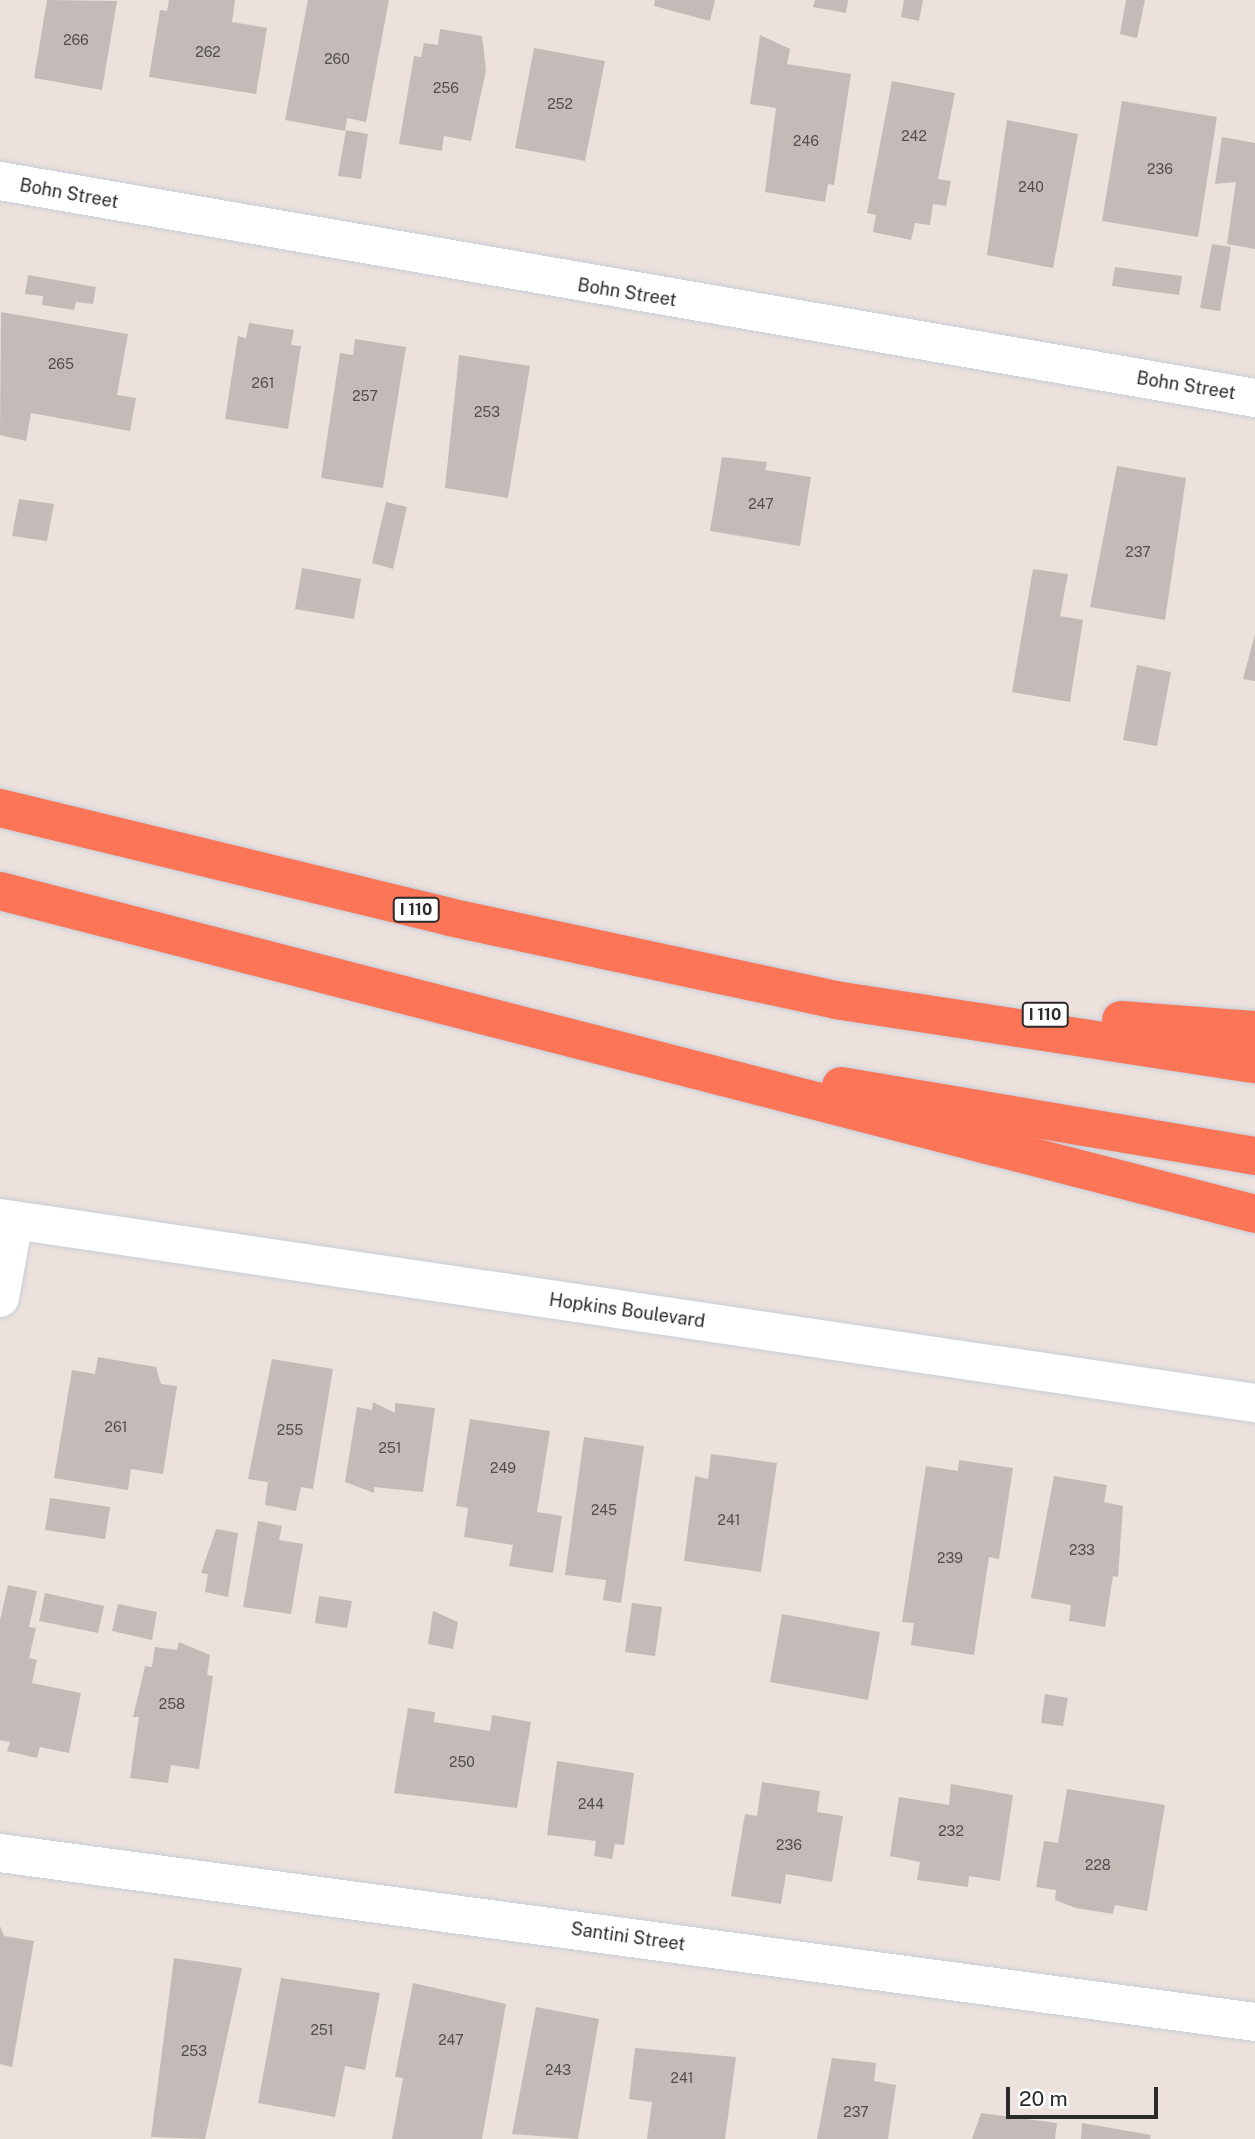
<!DOCTYPE html>
<html>
<head>
<meta charset="utf-8">
<style>
	body { margin:0 }
	#map { position:relative; width:1255px; height:2139px; overflow:hidden; background:#ece1dc; font-family:"Public Sans",sans-serif }
	div>[style] { position:absolute }
	[style*='--x'] { left:calc(var(--x)*1px); top:calc(var(--y)*1px); width:calc(var(--w)*1px); rotate:calc(var(--a)*1deg) }
	.building>* { inset:0; background:#c4bbb8 }
	.roads { filter:drop-shadow(0 0 2px #c7ced7) drop-shadow(0 0 2px #c7ced7) }
	.street>* { height:38px; margin:-19px; padding:0 19px; transform-origin:19px; border-radius:19px; background:#fff }
	.highway>* { height:38px; margin:-19px; padding:0 19px; transform-origin:19px; border-radius:19px; background:#fc7557 }
	span { translate:-50% -50%; white-space:nowrap; text-align:center; line-height:1.15; -webkit-text-stroke:5px #fff; paint-order:stroke }
	.number-label { font-size:14px; color:#504e4e }
	.number-label span { -webkit-text-stroke-width:0 }
	.shield-label span { padding:2px 5px; background:#fff; border:2px solid; border-radius:5px; -webkit-text-stroke-width:0 }
	.shield-label { font-size:16px; color:#2a2a2a; font-weight:700 }
	.street-label { font-size:18px; color:#2a2a2a }
	.scale { position:absolute; left:1006px; top:2087px; width:152px; height:32px; box-sizing:border-box; border:4px solid #2a2a2a; border-top:0; padding-left:9px; font-size:21px; line-height:24px; white-space:nowrap; color:#2a2a2a; -webkit-text-stroke:5px #fff; paint-order:stroke }
</style>
</head>
<body>
<div id="map">
	<div class="building">
		<div style="clip-path:polygon(47px 0,117px 1px,102px 90px,34px 78px)"></div>
		<div style="clip-path:polygon(169px 0,235px 0,232px 22px,267px 28px,256px 94px,149px 77px,160px 10px,167px 11px)"></div>
		<div style="clip-path:polygon(308px 0,389px 0,366px 122px,347px 118px,345px 131px,285px 120px)"></div>
		<div style="clip-path:polygon(655px 0,715px 0,710px 21px,654px 6px)"></div>
		<div style="clip-path:polygon(815px 0,848px 0,846px 13px,813px 7px)"></div>
		<div style="clip-path:polygon(904px 0,923px 0,919px 21px,901px 17px)"></div>
		<div style="clip-path:polygon(1126px 0,1145px 0,1137px 38px,1120px 34px)"></div>
		<div style="clip-path:polygon(440px 29px,482px 36px,486px 70px,471px 141px,444px 136px,442px 151px,399px 144px,414px 56px,421px 57px,424px 43px,438px 45px)"></div>
		<div style="clip-path:polygon(760px 35px,790px 49px,787px 64px,851px 74px,834px 185px,828px 184px,825px 202px,765px 192px,776px 108px,750px 104px)"></div>
		<div style="clip-path:polygon(534px 48px,605px 61px,585px 161px,515px 148px)"></div>
		<div style="clip-path:polygon(892px 81px,955px 93px,938px 179px,951px 181px,946px 206px,933px 204px,930px 225px,915px 223px,911px 240px,873px 232px,876px 215px,867px 213px)"></div>
		<div style="clip-path:polygon(1122px 101px,1217px 117px,1198px 237px,1102px 221px)"></div>
		<div style="clip-path:polygon(1007px 120px,1078px 134px,1053px 268px,987px 255px)"></div>
		<div style="clip-path:polygon(346px 130px,368px 134px,361px 179px,338px 176px)"></div>
		<div style="clip-path:polygon(1222px 137px,1255px 143px,1255px 249px,1227px 244px,1236px 182px,1215px 184px)"></div>
		<div style="clip-path:polygon(1212px 244px,1231px 247px,1220px 311px,1200px 308px)"></div>
		<div style="clip-path:polygon(1115px 267px,1182px 276px,1179px 295px,1112px 286px)"></div>
		<div style="clip-path:polygon(28px 275px,96px 287px,93px 304px,76px 302px,74px 310px,42px 305px,43px 296px,25px 294px)"></div>
		<div style="clip-path:polygon(1px 312px,128px 334px,117px 395px,136px 398px,130px 431px,31px 413px,26px 441px,0 435px)"></div>
		<div style="clip-path:polygon(249px 323px,294px 330px,291px 345px,301px 346px,288px 429px,225px 419px,238px 336px,246px 338px)"></div>
		<div style="clip-path:polygon(355px 339px,406px 347px,383px 488px,321px 478px,340px 353px,353px 355px)"></div>
		<div style="clip-path:polygon(459px 355px,530px 366px,508px 498px,445px 488px)"></div>
		<div style="clip-path:polygon(722px 457px,767px 462px,765px 470px,811px 477px,800px 546px,710px 531px)"></div>
		<div style="clip-path:polygon(1117px 466px,1186px 478px,1165px 620px,1090px 607px)"></div>
		<div style="clip-path:polygon(19px 499px,54px 504px,47px 541px,12px 536px)"></div>
		<div style="clip-path:polygon(386px 502px,407px 507px,393px 569px,372px 563px)"></div>
		<div style="clip-path:polygon(302px 568px,361px 579px,354px 619px,295px 609px)"></div>
		<div style="clip-path:polygon(1033px 569px,1068px 574px,1060px 616px,1083px 620px,1070px 702px,1012px 692px)"></div>
		<div style="clip-path:polygon(1255px 634px,1255px 681px,1243px 679px)"></div>
		<div style="clip-path:polygon(1137px 665px,1171px 672px,1157px 746px,1123px 740px)"></div>
		<div style="clip-path:polygon(98px 1357px,156px 1367px,161px 1384px,177px 1386px,163px 1474px,131px 1469px,128px 1490px,54px 1478px,72px 1370px,95px 1374px)"></div>
		<div style="clip-path:polygon(272px 1359px,333px 1369px,313px 1489px,301px 1487px,296px 1511px,265px 1505px,268px 1482px,248px 1479px)"></div>
		<div style="clip-path:polygon(373px 1402px,395px 1413px,395px 1403px,435px 1408px,423px 1492px,374px 1487px,374px 1493px,345px 1482px,357px 1407px,372px 1410px)"></div>
		<div style="clip-path:polygon(470px 1419px,550px 1431px,537px 1512px,562px 1516px,553px 1573px,509px 1566px,513px 1545px,464px 1537px,468px 1508px,456px 1506px)"></div>
		<div style="clip-path:polygon(584px 1437px,644px 1446px,621px 1603px,603px 1600px,606px 1580px,565px 1575px)"></div>
		<div style="clip-path:polygon(711px 1454px,777px 1463px,761px 1572px,684px 1561px,695px 1476px,708px 1479px)"></div>
		<div style="clip-path:polygon(959px 1460px,1013px 1468px,999px 1559px,989px 1557px,974px 1655px,911px 1645px,914px 1623px,902px 1622px,926px 1466px,958px 1471px)"></div>
		<div style="clip-path:polygon(1054px 1476px,1107px 1485px,1104px 1502px,1123px 1506px,1118px 1577px,1113px 1576px,1105px 1627px,1069px 1621px,1071px 1605px,1031px 1598px)"></div>
		<div style="clip-path:polygon(50px 1498px,110px 1507px,105px 1539px,45px 1530px)"></div>
		<div style="clip-path:polygon(258px 1521px,282px 1526px,279px 1540px,303px 1544px,291px 1614px,243px 1607px)"></div>
		<div style="clip-path:polygon(216px 1529px,238px 1533px,228px 1597px,205px 1592px,208px 1574px,201px 1573px)"></div>
		<div style="clip-path:polygon(8px 1585px,37px 1591px,29px 1627px,36px 1628px,29px 1658px,37px 1660px,32px 1683px,81px 1693px,69px 1753px,40px 1747px,37px 1758px,7px 1751px,10px 1742px,0 1740px,0 1620px)"></div>
		<div style="clip-path:polygon(45px 1593px,104px 1606px,98px 1633px,39px 1621px)"></div>
		<div style="clip-path:polygon(319px 1596px,352px 1601px,347px 1628px,315px 1623px)"></div>
		<div style="clip-path:polygon(632px 1603px,662px 1607px,655px 1656px,625px 1652px)"></div>
		<div style="clip-path:polygon(118px 1604px,157px 1612px,152px 1640px,112px 1631px)"></div>
		<div style="clip-path:polygon(433px 1611px,458px 1622px,453px 1649px,428px 1644px)"></div>
		<div style="clip-path:polygon(782px 1614px,880px 1632px,868px 1700px,770px 1682px)"></div>
		<div style="clip-path:polygon(179px 1642px,210px 1655px,207px 1675px,213px 1676px,199px 1769px,171px 1765px,168px 1783px,130px 1778px,139px 1717px,133px 1717px,145px 1666px,152px 1667px,155px 1647px,177px 1650px)"></div>
		<div style="clip-path:polygon(1045px 1694px,1068px 1698px,1063px 1726px,1041px 1723px)"></div>
		<div style="clip-path:polygon(408px 1708px,435px 1712px,434px 1722px,490px 1731px,492px 1715px,531px 1722px,517px 1808px,394px 1793px)"></div>
		<div style="clip-path:polygon(557px 1761px,634px 1773px,624px 1845px,615px 1844px,612px 1859px,594px 1856px,596px 1841px,547px 1835px)"></div>
		<div style="clip-path:polygon(762px 1782px,820px 1791px,817px 1812px,843px 1816px,832px 1882px,786px 1874px,781px 1904px,731px 1896px,745px 1814px,757px 1816px)"></div>
		<div style="clip-path:polygon(951px 1784px,1013px 1795px,1000px 1881px,969px 1876px,968px 1887px,917px 1880px,920px 1862px,890px 1856px,899px 1797px,949px 1805px)"></div>
		<div style="clip-path:polygon(1067px 1789px,1165px 1805px,1147px 1911px,1115px 1905px,1113px 1914px,1076px 1908px,1055px 1900px,1056px 1890px,1036px 1887px,1044px 1841px,1058px 1843px)"></div>
		<div style="clip-path:polygon(0 1926px,4px 1936px,34px 1941px,12px 2067px,0 2064px)"></div>
		<div style="clip-path:polygon(174px 1958px,242px 1968px,205px 2139px,151px 2137px)"></div>
		<div style="clip-path:polygon(281px 1978px,380px 1993px,365px 2070px,345px 2066px,335px 2117px,258px 2103px)"></div>
		<div style="clip-path:polygon(413px 1983px,506px 2004px,482px 2139px,392px 2139px,403px 2078px,395px 2077px)"></div>
		<div style="clip-path:polygon(536px 2007px,599px 2019px,578px 2139px,512px 2134px)"></div>
		<div style="clip-path:polygon(635px 2048px,736px 2057px,725px 2139px,647px 2139px,652px 2102px,629px 2099px)"></div>
		<div style="clip-path:polygon(832px 2058px,876px 2063px,874px 2081px,896px 2085px,888px 2139px,817px 2139px)"></div>
		<div style="clip-path:polygon(981px 2113px,1057px 2123px,1055px 2139px,972px 2139px)"></div>
		<div style="clip-path:polygon(1082px 2123px,1151px 2135px,1150px 2139px,1081px 2139px)"></div>
	</div>
	<div class="roads">
		<div class="street">
			<div style="--x:0;--y:181;--w:1274;--a:9.81"></div>
			<div style="--x:0;--y:1218;--w:1269;--a:8.39"></div>
			<div style="--x:0;--y:1298;--w:79;--a:-79.8"></div>
			<div style="--x:0;--y:1853;--w:1266;--a:7.67"></div>
		</div>
		<div class="highway">
			<div style="--x:0;--y:808;--w:462;--a:13.6"></div>
			<div style="--x:449;--y:917;--w:395;--a:12.1"></div>
			<div style="--x:835;--y:1000;--w:425;--a:8.7"></div>
			<div style="--x:0;--y:891;--w:1296;--a:14.43"></div>
			<div style="--x:1121;--y:1020;--w:134;--a:4.3"></div>
			<div style="--x:841;--y:1086;--w:420;--a:9.6"></div>
		</div>
	</div>
	<div class="number-label">
		<span style="left:76px;top:40px">266</span>
		<span style="left:208px;top:52px">262</span>
		<span style="left:337px;top:59px">260</span>
		<span style="left:446px;top:88px">256</span>
		<span style="left:560px;top:104px">252</span>
		<span style="left:914px;top:136px">242</span>
		<span style="left:806px;top:141px">246</span>
		<span style="left:1160px;top:169px">236</span>
		<span style="left:1031px;top:187px">240</span>
		<span style="left:61px;top:364px">265</span>
		<span style="left:263px;top:383px">261</span>
		<span style="left:365px;top:396px">257</span>
		<span style="left:487px;top:412px">253</span>
		<span style="left:761px;top:504px">247</span>
		<span style="left:1138px;top:552px">237</span>
		<span style="left:116px;top:1427px">261</span>
		<span style="left:290px;top:1430px">255</span>
		<span style="left:390px;top:1448px">251</span>
		<span style="left:503px;top:1468px">249</span>
		<span style="left:604px;top:1510px">245</span>
		<span style="left:729px;top:1520px">241</span>
		<span style="left:1082px;top:1550px">233</span>
		<span style="left:950px;top:1558px">239</span>
		<span style="left:172px;top:1704px">258</span>
		<span style="left:462px;top:1762px">250</span>
		<span style="left:591px;top:1804px">244</span>
		<span style="left:951px;top:1831px">232</span>
		<span style="left:789px;top:1845px">236</span>
		<span style="left:1098px;top:1865px">228</span>
		<span style="left:322px;top:2030px">251</span>
		<span style="left:451px;top:2040px">247</span>
		<span style="left:194px;top:2051px">253</span>
		<span style="left:558px;top:2070px">243</span>
		<span style="left:682px;top:2078px">241</span>
		<span style="left:856px;top:2112px">237</span>
	</div>
	<div class="shield-label">
		<span style="left:416px;top:910px">I 110</span>
		<span style="left:1045px;top:1015px">I 110</span>
	</div>
	<div class="street-label">
		<span style="left:69px;top:194px;rotate:10deg">Bohn Street</span>
		<span style="left:627px;top:293px;rotate:9deg">Bohn Street</span>
		<span style="left:1186px;top:386px;rotate:9deg">Bohn Street</span>
		<span style="left:627px;top:1311px;rotate:8deg">Hopkins Boulevard</span>
		<span style="left:628px;top:1937px;rotate:8deg">Santini Street</span>
	</div>
	<div class="scale">20 m</div>
</div>
</body>
</html>
